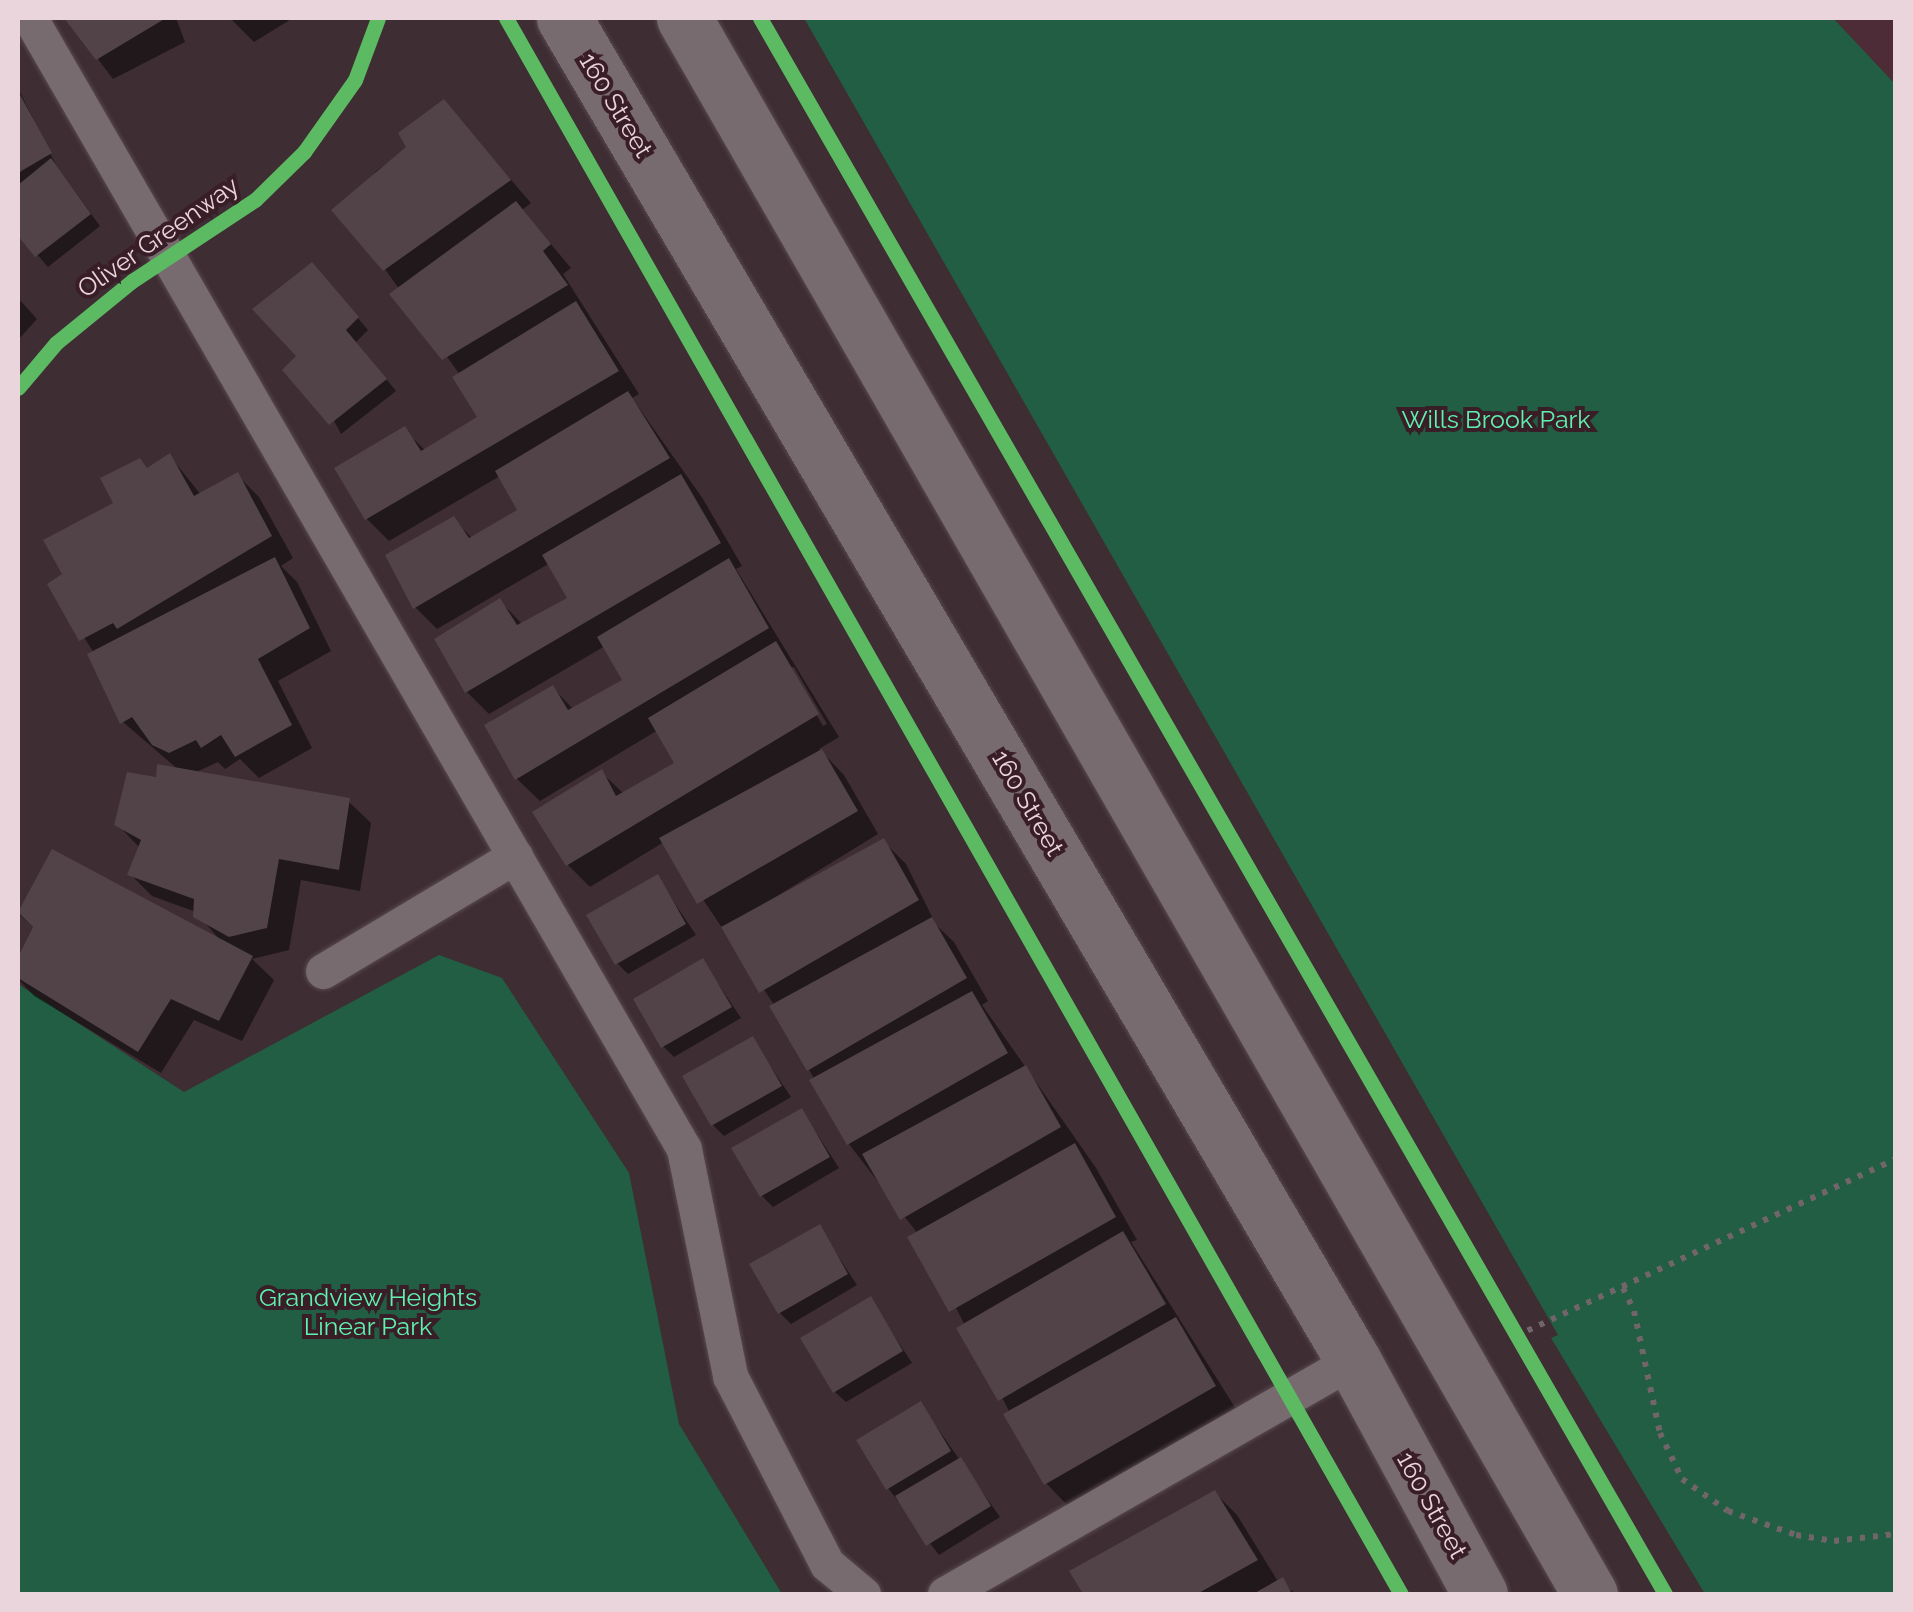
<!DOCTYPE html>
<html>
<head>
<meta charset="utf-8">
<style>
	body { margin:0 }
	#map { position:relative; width:1913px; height:1612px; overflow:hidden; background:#3e2d33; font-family:Raleway,sans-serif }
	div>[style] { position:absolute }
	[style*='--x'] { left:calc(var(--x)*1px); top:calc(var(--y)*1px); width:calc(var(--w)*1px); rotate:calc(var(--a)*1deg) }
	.built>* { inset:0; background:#4e2c37 }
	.green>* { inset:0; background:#215e44 }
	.shadow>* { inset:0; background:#0007 }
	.building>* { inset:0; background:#514348 }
	.path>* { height:6px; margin-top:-3px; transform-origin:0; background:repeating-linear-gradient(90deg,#716569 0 5px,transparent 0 13px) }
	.roads { filter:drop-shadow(0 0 2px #57494e) drop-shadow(0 0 2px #57494e) }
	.service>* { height:35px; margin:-17.5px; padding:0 17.5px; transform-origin:17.5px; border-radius:17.5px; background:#786b6f }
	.secondary>* { height:55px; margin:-27.5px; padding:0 27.5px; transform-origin:27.5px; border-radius:27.5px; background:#786b6f }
	.cycleway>* { height:15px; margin:-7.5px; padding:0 7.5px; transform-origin:7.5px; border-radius:7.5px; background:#5cba63 }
	span { translate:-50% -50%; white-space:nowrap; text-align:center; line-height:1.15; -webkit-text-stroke:8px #391d27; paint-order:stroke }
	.street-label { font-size:25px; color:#e9d5db }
	.park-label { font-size:25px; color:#5ef1b0 }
	.frame { position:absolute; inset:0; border:20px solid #e9d5db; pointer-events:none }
</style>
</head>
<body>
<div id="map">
	<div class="built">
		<div style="clip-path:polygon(1833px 18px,1895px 18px,1895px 84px)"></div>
	</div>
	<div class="green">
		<div style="clip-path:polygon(804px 18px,1833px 18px,1895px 84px,1895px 1594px,1705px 1594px,1551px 1338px,1558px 1335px)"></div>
		<div style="clip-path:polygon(439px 955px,502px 978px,629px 1173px,679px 1424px,782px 1594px,18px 1594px,18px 984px,184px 1092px)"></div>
	</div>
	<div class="shadow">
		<div style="clip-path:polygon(67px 18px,176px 18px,185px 42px,113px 79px)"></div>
		<div style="clip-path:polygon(230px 18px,293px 18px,254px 42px)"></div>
		<div style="clip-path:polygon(18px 88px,57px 167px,100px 226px,48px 267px,18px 232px)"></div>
		<div style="clip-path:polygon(evenodd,444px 103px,531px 203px,522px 210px,571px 268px,563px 274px,639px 394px,632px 398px,703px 499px,742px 566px,736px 569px,839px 737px,819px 749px,844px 775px,878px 834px,733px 923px,883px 841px,906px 864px,936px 925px,954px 942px,988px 1001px,982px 1005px,1096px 1168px,1137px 1240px,1131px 1242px,1236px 1409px,1068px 1506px,1046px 1483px,918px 1234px,849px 1144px,775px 1006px,664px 842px,590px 887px,568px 865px,601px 772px,624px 794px,677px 764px,658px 730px,540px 801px,517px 779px,487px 726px,553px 688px,574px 710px,626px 681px,605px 646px,489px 714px,467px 692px,437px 640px,500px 601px,523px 625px,570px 599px,550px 563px,437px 629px,415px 607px,453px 519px,473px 539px,521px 511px,500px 476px,389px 541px,367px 519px,404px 430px,426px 451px,480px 418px,460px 375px,385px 269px,375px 172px,409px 148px,444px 103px,788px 667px,794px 667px,827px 724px,823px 726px,788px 667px)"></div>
		<div style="clip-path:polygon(322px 276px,368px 330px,356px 342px,396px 391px,341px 434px,300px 356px)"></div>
		<div style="clip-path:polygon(18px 298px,37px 319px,18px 340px)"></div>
		<div style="clip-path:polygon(170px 456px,201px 495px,237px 475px,259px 497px,293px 558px,281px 566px,297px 582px,331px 651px,278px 681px,312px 748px,259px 778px,240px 759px,225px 769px,218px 762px,194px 773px,348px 801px,371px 823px,360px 891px,301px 880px,289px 950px,252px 959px,274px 980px,242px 1041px,194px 1020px,161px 1073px,34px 996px,18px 979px,18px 963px,35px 929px,19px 914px,53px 853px,219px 939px,196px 912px,152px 896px,130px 874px,140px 848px,117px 824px,158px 780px,180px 771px,123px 722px,94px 653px,50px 584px,65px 574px,116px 504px)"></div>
		<div style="clip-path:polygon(657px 877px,696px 935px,628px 974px,617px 963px)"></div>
		<div style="clip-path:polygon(703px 961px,741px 1018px,674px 1057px,663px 1046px)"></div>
		<div style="clip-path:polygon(752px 1039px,791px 1097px,724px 1136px,713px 1125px)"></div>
		<div style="clip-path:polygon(802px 1111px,839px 1168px,773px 1207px,762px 1196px)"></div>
		<div style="clip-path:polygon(819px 1227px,857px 1285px,791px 1324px,780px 1313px)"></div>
		<div style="clip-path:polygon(870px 1299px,912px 1363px,846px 1402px,835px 1392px)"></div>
		<div style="clip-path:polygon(921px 1405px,1000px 1517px,939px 1555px,888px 1488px)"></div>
		<div style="clip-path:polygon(1215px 1493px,1237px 1515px,1279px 1583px,1297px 1594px,1086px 1594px,1073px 1572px)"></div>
	</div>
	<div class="building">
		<div style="clip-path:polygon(64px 18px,166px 18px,96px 60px)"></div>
		<div style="clip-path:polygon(18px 91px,52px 153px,18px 173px)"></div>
		<div style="clip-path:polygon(444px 99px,511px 180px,383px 271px,331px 210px,406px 147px,398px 133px)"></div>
		<div style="clip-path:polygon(51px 158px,91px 214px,35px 257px,18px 236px,18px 185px)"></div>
		<div style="clip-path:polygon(516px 201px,551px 244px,543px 251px,568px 285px,442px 360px,389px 294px)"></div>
		<div style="clip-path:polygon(312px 262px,359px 317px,346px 330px,387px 379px,329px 425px,282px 370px,296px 356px,252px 309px)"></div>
		<div style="clip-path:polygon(576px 301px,619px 371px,365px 520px,334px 468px,405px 426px,421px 451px,477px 417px,452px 377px)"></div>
		<div style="clip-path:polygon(628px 391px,670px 458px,413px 609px,385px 555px,454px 516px,469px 538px,517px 510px,495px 471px)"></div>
		<div style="clip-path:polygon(170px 453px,194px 496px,238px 472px,272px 536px,117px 629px,113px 623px,79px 641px,47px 584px,62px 574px,43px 540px,113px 503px,100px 478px,140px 458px,147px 468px)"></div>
		<div style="clip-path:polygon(681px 474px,721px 543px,465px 693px,434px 639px,500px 598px,517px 625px,567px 598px,542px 555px)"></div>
		<div style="clip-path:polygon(275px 557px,310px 628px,258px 659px,292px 725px,235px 757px,221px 735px,201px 748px,196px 740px,169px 753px,152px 745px,132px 717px,120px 724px,87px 654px)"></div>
		<div style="clip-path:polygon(729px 558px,769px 628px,515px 780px,484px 725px,553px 685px,568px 710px,622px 680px,597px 637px)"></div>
		<div style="clip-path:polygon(776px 641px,819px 714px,566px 866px,532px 812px,602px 769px,616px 796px,674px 763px,648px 718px)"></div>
		<div style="clip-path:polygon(822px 749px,858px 811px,697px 904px,659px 838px)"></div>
		<div style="clip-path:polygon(157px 764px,350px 798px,339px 870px,279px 859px,267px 928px,229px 937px,193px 917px,194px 899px,127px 875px,141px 840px,114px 825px,127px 772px,156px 777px)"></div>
		<div style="clip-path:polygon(884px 838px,919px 900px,759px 993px,721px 927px)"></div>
		<div style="clip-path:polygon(52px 849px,253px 956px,219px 1021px,171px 999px,138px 1052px,18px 978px,18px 957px,33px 927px,18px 912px)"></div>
		<div style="clip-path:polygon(658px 874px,686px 924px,615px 965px,586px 915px)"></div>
		<div style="clip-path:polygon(932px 917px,967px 978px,807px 1071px,769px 1006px)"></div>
		<div style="clip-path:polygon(703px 958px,732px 1007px,661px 1048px,633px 999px)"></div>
		<div style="clip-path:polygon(972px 991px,1008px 1053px,847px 1145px,809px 1080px)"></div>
		<div style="clip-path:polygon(753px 1036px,782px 1086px,711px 1126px,682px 1076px)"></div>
		<div style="clip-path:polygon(1026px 1065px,1061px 1127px,900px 1220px,862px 1154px)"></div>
		<div style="clip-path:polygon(802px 1108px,830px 1157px,760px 1197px,731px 1148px)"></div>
		<div style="clip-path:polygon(1075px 1143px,1116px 1217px,949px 1312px,907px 1237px)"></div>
		<div style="clip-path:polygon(820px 1224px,848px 1274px,778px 1314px,749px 1264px)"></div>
		<div style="clip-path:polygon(1123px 1231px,1166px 1304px,998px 1401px,956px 1328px)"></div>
		<div style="clip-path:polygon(871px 1296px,903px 1351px,833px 1393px,800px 1338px)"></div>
		<div style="clip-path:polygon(1176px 1317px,1216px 1386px,1044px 1485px,1003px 1414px)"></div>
		<div style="clip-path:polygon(921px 1401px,951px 1451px,886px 1490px,856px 1440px)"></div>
		<div style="clip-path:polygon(961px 1457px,991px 1506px,926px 1546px,895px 1496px)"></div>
		<div style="clip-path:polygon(1215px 1490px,1258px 1560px,1197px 1594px,1083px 1594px,1069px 1571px)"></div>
		<div style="clip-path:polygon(1283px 1577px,1292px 1594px,1253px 1594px)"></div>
	</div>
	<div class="path">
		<div style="--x:1623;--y:1288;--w:25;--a:64"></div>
		<div style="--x:1634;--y:1311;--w:125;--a:78"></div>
		<div style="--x:1660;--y:1433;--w:51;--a:64.4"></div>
		<div style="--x:1682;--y:1479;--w:56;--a:34.8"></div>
		<div style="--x:1728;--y:1511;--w:72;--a:19.4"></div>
		<div style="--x:1796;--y:1535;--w:38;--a:9"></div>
		<div style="--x:1834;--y:1541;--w:62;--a:-6.4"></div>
		<div style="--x:1516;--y:1336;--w:419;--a:-25"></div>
	</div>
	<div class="roads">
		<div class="service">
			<div style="--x:30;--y:18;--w:1306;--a:59.96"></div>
			<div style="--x:684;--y:1149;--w:232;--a:78.5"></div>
			<div style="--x:730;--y:1376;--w:212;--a:62.7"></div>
			<div style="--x:827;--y:1564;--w:47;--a:39.8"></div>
			<div style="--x:323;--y:971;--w:224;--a:-30.9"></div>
			<div style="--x:945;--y:1594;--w:470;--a:-29.8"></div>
		</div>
		<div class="secondary">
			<div style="--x:564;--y:18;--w:1557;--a:59.55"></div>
			<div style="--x:1353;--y:1360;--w:266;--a:61.5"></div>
			<div style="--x:684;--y:18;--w:1818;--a:60.11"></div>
		</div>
	</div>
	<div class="cycleway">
		<div style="--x:506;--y:18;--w:1812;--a:60.41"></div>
		<div style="--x:760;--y:18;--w:1817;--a:60.13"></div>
		<div style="--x:18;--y:388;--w:59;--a:-49.8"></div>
		<div style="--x:56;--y:343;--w:98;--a:-39.2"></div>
		<div style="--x:132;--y:281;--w:147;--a:-33.4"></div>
		<div style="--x:255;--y:200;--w:69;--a:-44.4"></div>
		<div style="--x:304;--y:152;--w:88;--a:-54.7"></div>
		<div style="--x:355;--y:80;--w:66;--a:-69.6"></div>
	</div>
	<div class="street-label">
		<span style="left:616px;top:105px;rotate:59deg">160 Street</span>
		<span style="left:158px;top:237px;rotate:-35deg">Oliver Greenway</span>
		<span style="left:1028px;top:803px;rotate:60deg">160 Street</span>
		<span style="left:1432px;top:1505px;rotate:61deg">160 Street</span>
	</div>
	<div class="park-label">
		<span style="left:1496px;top:419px">Wills Brook Park</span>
		<span style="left:368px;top:1312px">Grandview Heights<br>Linear Park</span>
	</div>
	<div class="frame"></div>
</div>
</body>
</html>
